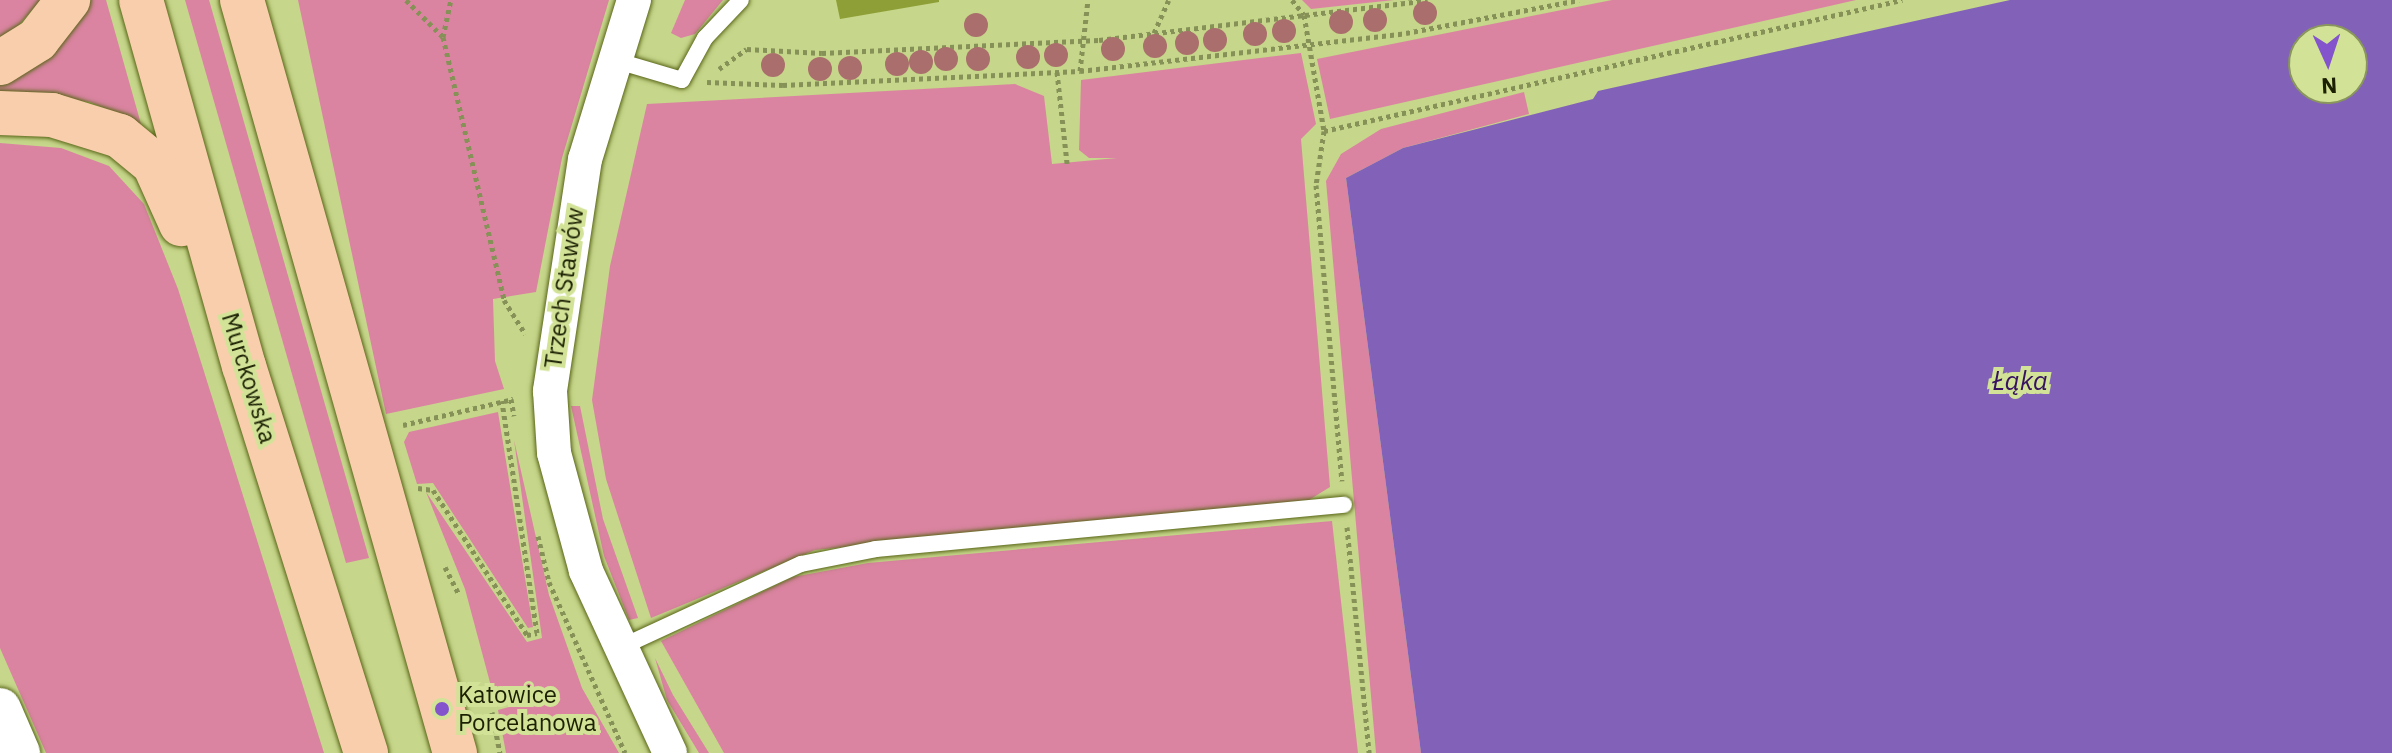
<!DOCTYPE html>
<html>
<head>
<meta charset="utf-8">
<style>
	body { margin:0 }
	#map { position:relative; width:2392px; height:753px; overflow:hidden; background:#c6d68a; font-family:"IBM Plex Sans",sans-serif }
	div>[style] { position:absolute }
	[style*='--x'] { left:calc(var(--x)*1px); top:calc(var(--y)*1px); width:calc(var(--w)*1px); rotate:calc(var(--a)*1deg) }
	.green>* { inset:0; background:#da84a1 }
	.water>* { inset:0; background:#8162b8 }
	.building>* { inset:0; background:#8d9f36 }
	.path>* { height:5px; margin-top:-2.5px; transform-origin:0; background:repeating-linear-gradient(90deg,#859157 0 4px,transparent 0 8px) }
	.roads { filter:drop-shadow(0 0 2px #596618) drop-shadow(0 0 2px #596618) }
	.service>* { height:16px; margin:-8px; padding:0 8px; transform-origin:8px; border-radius:8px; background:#fff }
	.minor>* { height:34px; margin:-17px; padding:0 17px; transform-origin:17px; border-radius:17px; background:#fff }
	.tertiary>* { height:42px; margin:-21px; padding:0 21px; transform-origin:21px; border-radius:21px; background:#fff }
	.trunk>* { height:44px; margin:-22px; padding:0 22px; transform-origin:22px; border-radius:22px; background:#f8ceac }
	.trees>* { width:24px; height:24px; margin:-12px; border-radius:50%; background:#aa6f6c }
	.dots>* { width:22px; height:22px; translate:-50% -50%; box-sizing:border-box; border:4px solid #d2e397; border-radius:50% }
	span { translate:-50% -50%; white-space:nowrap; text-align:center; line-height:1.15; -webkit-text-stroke:8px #d2e397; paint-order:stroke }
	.street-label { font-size:24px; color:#1c2103 }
	.poi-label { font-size:24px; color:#1c2103 }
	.left { translate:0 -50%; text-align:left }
	.water-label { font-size:26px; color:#361261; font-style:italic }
	.north { position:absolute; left:2288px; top:24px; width:80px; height:80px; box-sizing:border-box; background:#d2e397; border:2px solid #89955c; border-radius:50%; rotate:177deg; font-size:22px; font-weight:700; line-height:32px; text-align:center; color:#1c2103 }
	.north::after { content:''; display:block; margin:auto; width:28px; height:36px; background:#8354cc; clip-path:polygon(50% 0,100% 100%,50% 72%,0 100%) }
</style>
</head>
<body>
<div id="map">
	<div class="green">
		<div style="clip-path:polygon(0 0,41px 0,0 46px)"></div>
		<div style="clip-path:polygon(91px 0,106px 0,141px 124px,90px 102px,0 92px,0 82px)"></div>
		<div style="clip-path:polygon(185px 0,209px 0,369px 558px,346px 563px)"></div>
		<div style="clip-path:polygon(298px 0,609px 0,562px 158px,536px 292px,493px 299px,495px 361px,504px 389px,386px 414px)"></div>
		<div style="clip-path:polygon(685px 0,723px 0,695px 34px,681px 38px,671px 33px)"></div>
		<div style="clip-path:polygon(1302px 0,1394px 0,1311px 9px)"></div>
		<div style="clip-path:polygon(1612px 0,1856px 0,1330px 119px,1317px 59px)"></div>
		<div style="clip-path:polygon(1301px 53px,1316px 124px,1301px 139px,1330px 487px,1309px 500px,815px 550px,651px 618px,606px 479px,592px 400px,610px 266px,647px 104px,1015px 84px,1044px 96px,1052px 164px,1117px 158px,1089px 158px,1079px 150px,1081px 80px)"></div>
		<div style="clip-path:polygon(1524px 92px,1529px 114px,1403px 148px,1346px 178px,1421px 753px,1376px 753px,1326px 181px,1341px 154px,1381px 129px)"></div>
		<div style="clip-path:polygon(0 143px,61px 148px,109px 166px,144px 204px,178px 289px,324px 753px,46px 753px,0 648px)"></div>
		<div style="clip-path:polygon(571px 406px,580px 406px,603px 519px,638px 618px,629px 620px,604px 556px)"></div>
		<div style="clip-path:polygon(498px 412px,533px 627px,528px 628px,433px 483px,417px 484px,404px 442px,409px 432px)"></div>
		<div style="clip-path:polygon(514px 440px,549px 595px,582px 688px,619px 753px,506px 753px,498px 710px,509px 707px,503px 687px,492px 690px,465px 589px,426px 492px,527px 642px,542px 638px)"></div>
		<div style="clip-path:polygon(1332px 521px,1358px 753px,724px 753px,661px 641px,793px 577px,868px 563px)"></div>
		<div style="clip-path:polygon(655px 658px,673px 695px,709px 753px,699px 753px,667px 700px)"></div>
	</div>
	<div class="water">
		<div style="clip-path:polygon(evenodd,2010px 0,2392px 0,2392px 753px,1421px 753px,1346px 178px,1403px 148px,1593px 99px,1598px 91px,2010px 0,2304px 40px,2352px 40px,2352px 88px,2304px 88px,2304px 40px)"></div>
	</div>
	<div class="building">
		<div style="clip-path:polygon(836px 0,939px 0,939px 2px,840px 19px)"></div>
	</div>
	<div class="path">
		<div style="--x:406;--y:0;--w:52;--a:45"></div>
		<div style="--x:443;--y:37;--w:270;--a:76.9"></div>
		<div style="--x:504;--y:300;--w:40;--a:58"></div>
		<div style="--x:1292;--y:0;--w:19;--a:51"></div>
		<div style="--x:1304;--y:15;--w:118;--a:80.2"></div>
		<div style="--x:1324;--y:131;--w:55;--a:98.4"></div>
		<div style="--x:1316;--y:185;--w:297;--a:85"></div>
		<div style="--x:1154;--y:33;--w:36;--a:-66"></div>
		<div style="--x:443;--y:37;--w:38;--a:-78"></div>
		<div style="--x:719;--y:69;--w:34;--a:-36"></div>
		<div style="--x:747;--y:49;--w:75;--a:3.1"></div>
		<div style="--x:822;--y:53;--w:277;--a:-2.7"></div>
		<div style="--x:1099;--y:40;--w:331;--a:-6.9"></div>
		<div style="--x:1080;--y:71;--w:71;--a:-83.6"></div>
		<div style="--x:1057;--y:72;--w:92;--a:83.7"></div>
		<div style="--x:707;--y:82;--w:76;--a:2.3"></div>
		<div style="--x:783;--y:85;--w:297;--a:-2.7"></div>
		<div style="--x:1080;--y:71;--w:328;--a:-6.6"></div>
		<div style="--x:1406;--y:33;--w:176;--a:-10.8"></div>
		<div style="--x:1324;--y:131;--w:593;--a:-12.77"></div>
		<div style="--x:511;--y:399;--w:17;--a:80"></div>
		<div style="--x:403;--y:425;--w:113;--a:-13.3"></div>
		<div style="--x:418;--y:488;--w:15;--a:8"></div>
		<div style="--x:433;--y:490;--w:173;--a:57"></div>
		<div style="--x:527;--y:635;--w:10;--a:-11"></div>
		<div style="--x:537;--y:633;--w:235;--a:-98.6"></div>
		<div style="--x:1347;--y:527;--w:227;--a:84.4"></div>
		<div style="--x:538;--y:536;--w:47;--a:76.6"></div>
		<div style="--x:549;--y:582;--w:187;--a:66"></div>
		<div style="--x:445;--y:567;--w:30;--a:63"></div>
		<div style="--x:492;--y:712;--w:42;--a:79"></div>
	</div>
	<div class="roads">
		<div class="service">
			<div style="--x:611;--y:59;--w:74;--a:16.5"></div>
			<div style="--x:682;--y:80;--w:48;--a:-61.3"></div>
			<div style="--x:705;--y:38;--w:52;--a:-46.5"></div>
			<div style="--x:617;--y:649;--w:203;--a:-24.8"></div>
			<div style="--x:801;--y:564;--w:76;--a:-11.3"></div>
			<div style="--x:876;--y:549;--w:470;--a:-5.4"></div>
		</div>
		<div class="minor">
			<div style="--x:634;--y:0;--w:166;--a:107.1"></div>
			<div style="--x:585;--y:159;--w:235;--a:98.6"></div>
			<div style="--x:550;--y:391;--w:62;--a:86.3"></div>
			<div style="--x:554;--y:453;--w:122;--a:74.8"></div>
			<div style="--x:586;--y:571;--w:200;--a:65.2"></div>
		</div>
		<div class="tertiary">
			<div style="--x:0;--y:709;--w:48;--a:66.6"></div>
		</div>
		<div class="trunk">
			<div style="--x:141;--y:0;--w:380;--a:74.3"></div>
			<div style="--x:244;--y:366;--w:406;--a:72.5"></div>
			<div style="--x:242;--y:0;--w:783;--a:74.21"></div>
			<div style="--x:0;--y:63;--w:44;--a:-31.9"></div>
			<div style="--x:37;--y:40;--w:51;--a:-52.2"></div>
			<div style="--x:0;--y:113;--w:52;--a:2.2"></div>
			<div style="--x:52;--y:115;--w:71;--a:17.2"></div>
			<div style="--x:120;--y:136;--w:44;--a:39.5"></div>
			<div style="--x:154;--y:164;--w:66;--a:65.8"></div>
		</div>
	</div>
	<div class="trees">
		<div style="left:1425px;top:13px"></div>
		<div style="left:1375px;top:20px"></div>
		<div style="left:1341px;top:22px"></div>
		<div style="left:976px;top:25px"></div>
		<div style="left:1284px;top:31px"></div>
		<div style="left:1255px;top:34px"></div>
		<div style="left:1215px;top:40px"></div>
		<div style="left:1187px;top:43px"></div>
		<div style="left:1155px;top:46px"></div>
		<div style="left:1113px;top:49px"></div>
		<div style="left:1056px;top:55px"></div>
		<div style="left:1028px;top:57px"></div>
		<div style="left:946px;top:59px"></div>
		<div style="left:978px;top:59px"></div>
		<div style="left:921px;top:62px"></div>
		<div style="left:897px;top:64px"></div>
		<div style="left:773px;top:65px"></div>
		<div style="left:850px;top:68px"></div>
		<div style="left:820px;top:69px"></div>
	</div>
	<div class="dots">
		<div style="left:442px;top:709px;background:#8354cc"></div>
	</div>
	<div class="street-label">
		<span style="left:564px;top:288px;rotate:-82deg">Trzech Stawów</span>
		<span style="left:249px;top:378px;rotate:73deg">Murckowska</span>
	</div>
	<div class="poi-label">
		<span class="left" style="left:458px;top:709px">Katowice<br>Porcelanowa</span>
	</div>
	<div class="water-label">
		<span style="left:2020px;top:381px">Łąka</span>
	</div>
	<div class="north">N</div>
</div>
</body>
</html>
